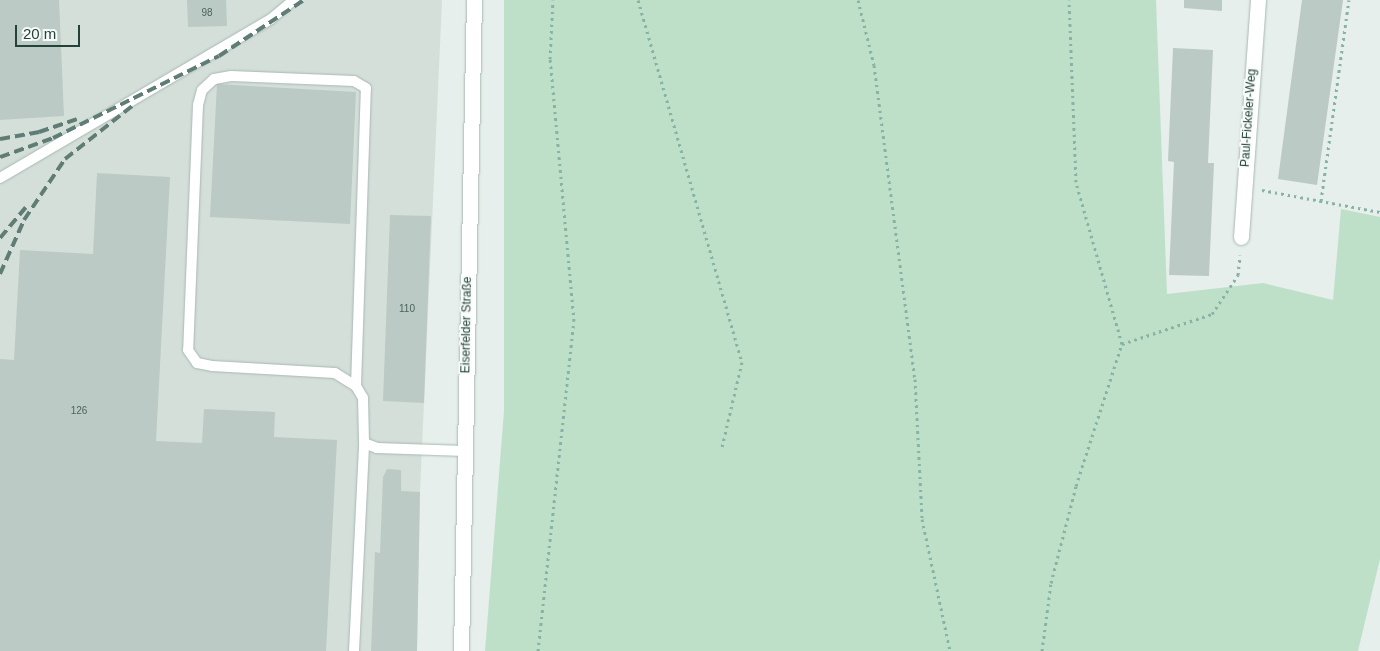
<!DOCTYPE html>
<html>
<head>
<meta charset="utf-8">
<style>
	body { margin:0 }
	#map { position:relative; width:1380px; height:651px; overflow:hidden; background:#e6efeb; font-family:Arial,sans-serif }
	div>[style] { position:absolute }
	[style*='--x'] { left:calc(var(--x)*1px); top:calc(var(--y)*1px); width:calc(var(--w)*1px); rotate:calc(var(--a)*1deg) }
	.built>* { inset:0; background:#d4dfda }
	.green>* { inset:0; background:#bfe0c8 }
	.building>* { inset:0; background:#bbcac4 }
	.path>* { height:3px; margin-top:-1.5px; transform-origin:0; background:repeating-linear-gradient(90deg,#86b3a5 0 2.5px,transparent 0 6.5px) }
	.roads { filter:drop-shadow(0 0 1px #a8b8b2) drop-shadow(0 0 1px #a8b8b2) }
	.lane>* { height:10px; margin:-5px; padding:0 5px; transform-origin:5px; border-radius:5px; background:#fff }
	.street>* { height:15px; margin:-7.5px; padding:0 7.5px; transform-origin:7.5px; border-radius:7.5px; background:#fff }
	.secondary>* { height:15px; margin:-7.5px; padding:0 7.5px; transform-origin:7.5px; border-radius:7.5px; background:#fff }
	.rail>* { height:4px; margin-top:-2px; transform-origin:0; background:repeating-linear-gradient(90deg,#5f7d75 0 10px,transparent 0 15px) }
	span { translate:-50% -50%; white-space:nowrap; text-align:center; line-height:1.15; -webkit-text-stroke:4px #f7fbf9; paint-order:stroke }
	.number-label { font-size:10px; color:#4a645c }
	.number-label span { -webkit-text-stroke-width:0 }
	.street-label { font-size:12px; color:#24423a }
	.scale { position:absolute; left:15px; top:25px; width:65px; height:22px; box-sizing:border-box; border:2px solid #24423a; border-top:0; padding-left:6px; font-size:15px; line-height:18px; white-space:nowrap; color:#24423a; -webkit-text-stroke:4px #f7fbf9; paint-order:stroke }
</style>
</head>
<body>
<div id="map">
	<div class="built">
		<div style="clip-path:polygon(0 0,442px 0,420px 492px,417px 651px,0 651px)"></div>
	</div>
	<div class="green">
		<div style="clip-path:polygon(504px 0,1156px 0,1167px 294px,1263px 283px,1333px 300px,1341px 209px,1380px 217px,1380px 559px,1358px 651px,485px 651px,504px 411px)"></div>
	</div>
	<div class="building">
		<div style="clip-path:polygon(0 0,59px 0,64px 116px,0 120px)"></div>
		<div style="clip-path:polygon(187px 0,226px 0,227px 26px,188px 27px)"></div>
		<div style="clip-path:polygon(1184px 0,1222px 0,1222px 11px,1184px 8px)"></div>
		<div style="clip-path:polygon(1302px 0,1343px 0,1317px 185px,1278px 179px)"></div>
		<div style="clip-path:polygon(1173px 48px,1213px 50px,1208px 163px,1214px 163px,1209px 276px,1169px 275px,1174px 162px,1168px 161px)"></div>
		<div style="clip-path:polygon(217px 84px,356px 92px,350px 224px,210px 217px)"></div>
		<div style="clip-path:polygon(97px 173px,170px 177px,156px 441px,202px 443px,204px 409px,275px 412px,274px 437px,337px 440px,326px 651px,0 651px,0 359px,14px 360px,20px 250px,93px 254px)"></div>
		<div style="clip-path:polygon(390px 215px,431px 216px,424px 403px,383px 401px)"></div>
		<div style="clip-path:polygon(387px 469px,401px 470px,401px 491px,420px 492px,417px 651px,371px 651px,375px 552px,380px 553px,383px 477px)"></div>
	</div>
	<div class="path">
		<div style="--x:638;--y:0;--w:377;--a:74"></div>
		<div style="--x:742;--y:362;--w:87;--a:103.2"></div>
		<div style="--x:858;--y:0;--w:67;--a:76.2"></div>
		<div style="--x:874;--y:65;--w:317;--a:82.6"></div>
		<div style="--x:915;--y:379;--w:140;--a:87.1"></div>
		<div style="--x:922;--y:519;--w:135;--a:78"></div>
		<div style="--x:1262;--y:190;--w:120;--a:10.6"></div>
		<div style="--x:1321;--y:201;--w:203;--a:-82.1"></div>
		<div style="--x:1122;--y:344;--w:95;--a:-18.4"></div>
		<div style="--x:1212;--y:314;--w:47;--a:-56.3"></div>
		<div style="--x:1238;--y:275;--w:20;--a:-84"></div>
		<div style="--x:538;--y:651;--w:332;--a:-83.8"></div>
		<div style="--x:574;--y:321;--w:263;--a:-95.2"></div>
		<div style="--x:550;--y:59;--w:59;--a:-87.1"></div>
		<div style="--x:1042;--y:651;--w:69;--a:-82.5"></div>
		<div style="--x:1051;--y:583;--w:100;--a:-75.5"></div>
		<div style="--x:1076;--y:486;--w:149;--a:-72.1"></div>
		<div style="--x:1122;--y:344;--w:168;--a:-105.9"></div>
		<div style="--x:1076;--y:182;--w:182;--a:-92.2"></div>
	</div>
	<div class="roads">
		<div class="lane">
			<div style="--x:0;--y:178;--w:314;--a:-30.4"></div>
			<div style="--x:271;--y:19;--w:30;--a:-40"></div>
			<div style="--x:356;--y:386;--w:298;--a:-88.1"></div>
			<div style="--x:366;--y:88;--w:14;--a:-150"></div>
			<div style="--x:354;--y:81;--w:123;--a:-177.7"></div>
			<div style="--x:231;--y:76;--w:17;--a:170"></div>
			<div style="--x:214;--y:79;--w:16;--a:137"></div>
			<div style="--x:202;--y:90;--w:16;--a:105"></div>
			<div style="--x:198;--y:105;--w:245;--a:92.3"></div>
			<div style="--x:188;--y:350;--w:16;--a:55"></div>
			<div style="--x:197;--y:363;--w:15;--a:11"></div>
			<div style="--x:212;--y:366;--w:123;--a:3.3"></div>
			<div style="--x:335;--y:373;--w:25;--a:32"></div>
			<div style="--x:356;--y:386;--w:14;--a:60"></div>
			<div style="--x:363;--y:398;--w:45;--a:88.7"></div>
			<div style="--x:364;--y:443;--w:14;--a:21"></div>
			<div style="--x:377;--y:448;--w:88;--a:2"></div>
			<div style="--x:354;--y:651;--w:208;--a:-87.2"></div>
		</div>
		<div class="street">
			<div style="--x:1241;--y:237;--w:238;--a:-85.9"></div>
		</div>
		<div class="secondary">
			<div style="--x:461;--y:651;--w:651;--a:-88.86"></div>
		</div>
	</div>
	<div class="rail">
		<div style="--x:0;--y:139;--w:40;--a:-10"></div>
		<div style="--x:39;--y:132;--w:40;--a:-18.9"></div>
		<div style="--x:0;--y:157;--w:56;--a:-19.7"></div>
		<div style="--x:53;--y:138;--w:185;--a:-26.3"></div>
		<div style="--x:219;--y:56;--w:102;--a:-33.4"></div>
		<div style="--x:0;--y:238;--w:40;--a:-50"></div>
		<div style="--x:0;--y:274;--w:59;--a:-66"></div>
		<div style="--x:24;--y:220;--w:73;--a:-56.1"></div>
		<div style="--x:65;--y:159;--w:90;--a:-38.3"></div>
	</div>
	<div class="number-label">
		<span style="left:207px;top:13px">98</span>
		<span style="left:407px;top:309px">110</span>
		<span style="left:79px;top:411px">126</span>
	</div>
	<div class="street-label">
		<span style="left:1249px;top:118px;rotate:-86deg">Paul-Fickeler-Weg</span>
		<span style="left:467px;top:325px;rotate:-89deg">Eiserfelder Straße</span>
	</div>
	<div class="scale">20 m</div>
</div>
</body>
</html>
